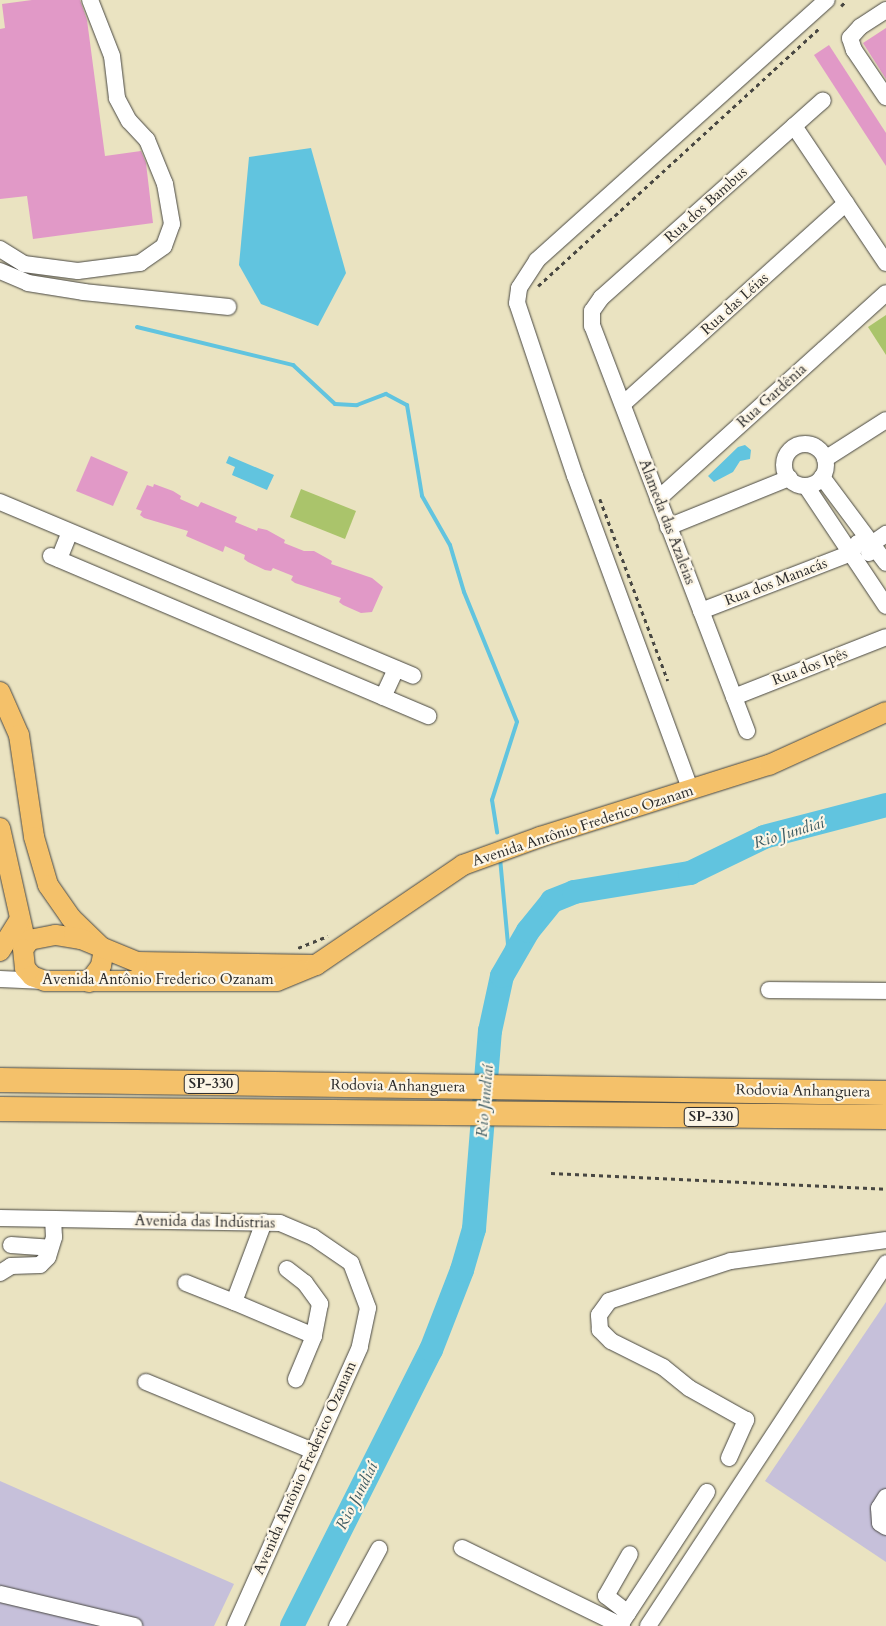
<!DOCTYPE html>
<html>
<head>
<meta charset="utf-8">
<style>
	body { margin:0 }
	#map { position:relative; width:886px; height:1626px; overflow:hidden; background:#eae3c1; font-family:Cardo,serif }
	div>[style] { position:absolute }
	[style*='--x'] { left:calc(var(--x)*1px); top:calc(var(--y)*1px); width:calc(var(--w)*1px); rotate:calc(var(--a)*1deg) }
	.industrial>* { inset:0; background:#c6c0da }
	.green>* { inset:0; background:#aac46b }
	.water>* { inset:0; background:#61c4df }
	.stream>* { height:4px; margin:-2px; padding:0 2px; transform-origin:2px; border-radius:2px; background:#61c4df }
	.river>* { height:24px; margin:-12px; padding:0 12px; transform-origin:12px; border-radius:12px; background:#61c4df }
	.building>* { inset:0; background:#e199c7 }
	.path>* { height:2.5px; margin-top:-1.25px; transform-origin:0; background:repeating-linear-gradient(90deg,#484742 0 4px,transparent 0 8px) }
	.roads { filter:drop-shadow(0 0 1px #484742) drop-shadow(0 0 1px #484742) }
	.minor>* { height:16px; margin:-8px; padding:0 8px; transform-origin:8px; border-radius:8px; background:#fff }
	.minor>.ring { margin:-8px; padding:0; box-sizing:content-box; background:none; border:16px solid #fff; border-radius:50% }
	.major>* { height:20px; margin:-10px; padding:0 10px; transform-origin:10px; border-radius:10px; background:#f4c16a }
	.highway>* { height:24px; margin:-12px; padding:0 12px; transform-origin:12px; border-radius:12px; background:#f4c16a }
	span { translate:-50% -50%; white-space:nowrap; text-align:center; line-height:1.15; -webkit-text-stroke:4.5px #fcf5e5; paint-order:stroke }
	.shield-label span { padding:1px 4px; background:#fcf5e5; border:1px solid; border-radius:4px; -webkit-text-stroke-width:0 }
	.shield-label { font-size:14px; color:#2b2b2b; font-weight:700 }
	.street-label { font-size:15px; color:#2b2b2b }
	.water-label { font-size:16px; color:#3b5961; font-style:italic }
</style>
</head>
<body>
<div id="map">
	<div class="industrial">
		<div style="clip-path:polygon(886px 1302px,886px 1562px,765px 1481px)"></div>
		<div style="clip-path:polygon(0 1481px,234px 1584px,214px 1626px,0 1626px)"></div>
	</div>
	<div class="green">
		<div style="clip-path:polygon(886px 315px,886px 355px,868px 327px)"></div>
		<div style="clip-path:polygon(301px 489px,356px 511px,345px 539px,290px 517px)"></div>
	</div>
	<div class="water">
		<div style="clip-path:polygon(311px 148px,346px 273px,318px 326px,261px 304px,239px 265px,249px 157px)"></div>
		<div style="clip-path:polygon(745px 445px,751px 450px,750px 459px,740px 461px,733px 472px,714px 482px,708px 476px,738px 447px)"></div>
		<div style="clip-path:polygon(229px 456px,274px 475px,267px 490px,232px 475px,235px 467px,226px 463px)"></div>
	</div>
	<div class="stream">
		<div style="--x:137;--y:327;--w:161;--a:13.7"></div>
		<div style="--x:293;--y:365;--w:57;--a:42.9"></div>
		<div style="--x:335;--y:404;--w:22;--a:3"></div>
		<div style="--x:357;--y:405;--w:31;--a:-21"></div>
		<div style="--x:386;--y:394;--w:24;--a:28"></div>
		<div style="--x:407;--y:405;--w:92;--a:80.6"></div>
		<div style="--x:422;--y:496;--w:56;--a:60.3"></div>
		<div style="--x:450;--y:545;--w:49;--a:73.4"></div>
		<div style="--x:464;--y:592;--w:140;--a:67.8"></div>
		<div style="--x:517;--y:722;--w:82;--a:107.8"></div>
		<div style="--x:492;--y:800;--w:33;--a:81"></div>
		<div style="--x:500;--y:858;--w:86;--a:84.7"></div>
		<div style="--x:508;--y:944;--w:33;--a:101"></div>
	</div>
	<div class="river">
		<div style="--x:292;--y:1626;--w:309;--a:-63.3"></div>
		<div style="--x:431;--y:1350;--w:86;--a:-68.8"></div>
		<div style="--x:462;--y:1270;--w:43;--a:-73.7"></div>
		<div style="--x:474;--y:1229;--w:199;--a:-85.4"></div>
		<div style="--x:490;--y:1031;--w:56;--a:-77.7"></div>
		<div style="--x:502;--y:976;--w:52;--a:-60"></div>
		<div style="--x:528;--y:931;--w:38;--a:-51"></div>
		<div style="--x:552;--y:901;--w:24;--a:-22"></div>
		<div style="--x:574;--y:892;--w:118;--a:-9.3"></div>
		<div style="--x:690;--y:873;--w:82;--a:-25.9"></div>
		<div style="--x:764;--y:837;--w:126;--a:-14.7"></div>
	</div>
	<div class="building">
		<div style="clip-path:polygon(32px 0,80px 0,87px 20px,105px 156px,141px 151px,146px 163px,153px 223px,33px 239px,27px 196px,0 199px,0 29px,5px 28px,2px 4px)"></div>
		<div style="clip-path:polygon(886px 28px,886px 79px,863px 43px)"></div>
		<div style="clip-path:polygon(829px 45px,886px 133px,886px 166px,814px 55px)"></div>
		<div style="clip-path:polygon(91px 456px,128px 472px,113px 506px,76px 491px)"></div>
		<div style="clip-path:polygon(154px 484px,173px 491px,181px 496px,180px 499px,198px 507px,201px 502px,237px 517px,235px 522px,257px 531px,258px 528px,267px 530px,285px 540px,284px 543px,304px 551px,314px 551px,332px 561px,331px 564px,372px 578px,383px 587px,372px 612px,361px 613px,343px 605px,339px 602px,341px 598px,295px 583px,291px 580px,293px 576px,273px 568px,271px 571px,265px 570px,248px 562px,244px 559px,245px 555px,225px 546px,223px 552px,186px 536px,188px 531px,144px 518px,140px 515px,142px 511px,136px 509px,147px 485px,153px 487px)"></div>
	</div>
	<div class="path">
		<div style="--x:841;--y:6;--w:8;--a:-45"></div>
		<div style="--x:538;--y:286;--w:380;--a:-42.5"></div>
		<div style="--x:600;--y:499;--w:194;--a:69.5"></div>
		<div style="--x:298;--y:948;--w:32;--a:-22"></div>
		<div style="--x:551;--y:1173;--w:335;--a:2.7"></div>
	</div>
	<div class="roads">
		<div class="minor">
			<div style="--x:886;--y:10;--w:31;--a:147"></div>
			<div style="--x:860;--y:27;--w:15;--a:132"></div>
			<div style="--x:850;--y:38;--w:13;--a:72"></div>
			<div style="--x:854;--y:50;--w:57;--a:55.8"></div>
			<div style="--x:794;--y:126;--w:165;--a:56.1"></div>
			<div style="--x:0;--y:249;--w:28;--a:32"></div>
			<div style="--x:24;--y:264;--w:54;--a:7.4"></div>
			<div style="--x:78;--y:271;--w:63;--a:-7.4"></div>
			<div style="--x:140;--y:263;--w:29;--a:-35"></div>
			<div style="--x:164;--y:246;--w:23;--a:-70"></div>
			<div style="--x:172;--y:224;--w:41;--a:-99.9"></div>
			<div style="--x:165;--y:184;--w:48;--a:-112.2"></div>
			<div style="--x:147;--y:140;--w:26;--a:-133"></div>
			<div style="--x:129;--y:121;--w:26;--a:-118"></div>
			<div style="--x:117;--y:98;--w:42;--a:-96.8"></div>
			<div style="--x:112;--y:56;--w:60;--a:-111.4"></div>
			<div style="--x:0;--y:271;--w:30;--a:23"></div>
			<div style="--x:28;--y:283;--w:57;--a:9.1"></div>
			<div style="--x:84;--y:292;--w:145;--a:5.9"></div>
			<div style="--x:623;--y:404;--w:300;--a:-42"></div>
			<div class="ring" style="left:784px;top:444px;width:26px;height:26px"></div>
			<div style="--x:825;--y:459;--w:72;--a:-32.6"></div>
			<div style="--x:822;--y:477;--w:107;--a:53.3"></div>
			<div style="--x:806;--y:486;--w:144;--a:56.3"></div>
			<div style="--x:658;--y:499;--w:307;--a:-42.1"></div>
			<div style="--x:0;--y:502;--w:448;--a:22.8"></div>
			<div style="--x:668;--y:527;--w:131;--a:-22"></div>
			<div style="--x:869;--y:553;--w:11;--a:-68"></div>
			<div style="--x:873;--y:543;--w:16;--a:-35"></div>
			<div style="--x:51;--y:556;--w:410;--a:23"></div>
			<div style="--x:59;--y:559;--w:29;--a:-68"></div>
			<div style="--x:701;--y:611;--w:161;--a:-21.1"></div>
			<div style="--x:851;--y:553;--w:12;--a:-55"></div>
			<div style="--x:858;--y:543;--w:15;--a:0"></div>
			<div style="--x:383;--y:697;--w:31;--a:-65"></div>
			<div style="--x:734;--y:697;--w:163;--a:-21.5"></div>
			<div style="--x:747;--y:731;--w:434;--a:-110.9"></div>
			<div style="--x:592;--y:326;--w:15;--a:-90"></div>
			<div style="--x:592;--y:311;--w:16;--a:-55"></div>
			<div style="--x:601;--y:298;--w:297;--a:-41.7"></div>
			<div style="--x:691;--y:791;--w:336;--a:-110.2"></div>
			<div style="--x:575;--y:476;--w:182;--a:-108.5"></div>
			<div style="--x:517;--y:303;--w:15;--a:-82"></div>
			<div style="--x:519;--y:288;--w:33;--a:-57"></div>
			<div style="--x:537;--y:260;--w:389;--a:-41.9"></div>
			<div style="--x:0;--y:979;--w:45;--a:2.5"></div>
			<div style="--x:769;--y:990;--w:117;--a:0.5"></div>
			<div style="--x:0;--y:1218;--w:280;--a:1"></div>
			<div style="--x:280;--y:1223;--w:36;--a:23"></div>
			<div style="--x:313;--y:1237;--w:46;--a:34.4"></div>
			<div style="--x:351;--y:1263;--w:48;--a:69.3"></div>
			<div style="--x:368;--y:1308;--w:40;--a:102"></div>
			<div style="--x:360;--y:1347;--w:306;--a:114.1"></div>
			<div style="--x:264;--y:1222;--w:85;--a:110.6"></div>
			<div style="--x:234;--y:1302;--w:87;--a:23"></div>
			<div style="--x:11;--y:1245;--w:39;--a:4"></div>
			<div style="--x:287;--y:1269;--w:23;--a:38"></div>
			<div style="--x:305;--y:1283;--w:26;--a:54"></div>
			<div style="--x:320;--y:1304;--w:33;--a:101"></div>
			<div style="--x:314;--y:1336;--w:47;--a:112.7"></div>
			<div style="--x:0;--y:1273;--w:13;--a:-32"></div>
			<div style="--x:11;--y:1266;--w:29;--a:-2"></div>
			<div style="--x:40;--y:1265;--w:11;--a:-45"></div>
			<div style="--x:48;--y:1257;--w:21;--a:-73"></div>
			<div style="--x:54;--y:1237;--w:18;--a:-93"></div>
			<div style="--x:186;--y:1283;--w:52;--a:21.6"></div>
			<div style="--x:146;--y:1382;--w:181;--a:22.4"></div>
			<div style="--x:729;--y:1458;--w:42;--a:-65.9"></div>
			<div style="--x:746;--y:1420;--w:65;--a:-150.7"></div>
			<div style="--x:689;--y:1388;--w:33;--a:-141"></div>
			<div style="--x:663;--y:1367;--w:58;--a:-153.4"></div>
			<div style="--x:611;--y:1341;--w:16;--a:-135"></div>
			<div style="--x:600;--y:1330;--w:15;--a:-94"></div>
			<div style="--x:599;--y:1315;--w:17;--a:-54"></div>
			<div style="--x:609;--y:1301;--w:128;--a:-18.2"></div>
			<div style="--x:731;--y:1261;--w:156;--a:-7.7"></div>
			<div style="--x:886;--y:1497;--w:13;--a:122"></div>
			<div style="--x:879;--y:1508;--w:15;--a:86"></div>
			<div style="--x:880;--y:1523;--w:7;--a:34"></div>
			<div style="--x:462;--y:1548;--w:178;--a:26"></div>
			<div style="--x:0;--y:1594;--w:138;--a:13.4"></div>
			<div style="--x:628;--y:1613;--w:28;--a:-142"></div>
			<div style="--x:606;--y:1596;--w:48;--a:-60.3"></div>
			<div style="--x:620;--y:1625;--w:159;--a:-56.8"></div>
			<div style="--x:337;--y:1626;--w:88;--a:-61.4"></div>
			<div style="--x:648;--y:1626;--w:434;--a:-56.7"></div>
		</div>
		<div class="major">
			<div style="--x:0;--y:692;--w:47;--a:66.2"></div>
			<div style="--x:19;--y:735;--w:103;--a:81.6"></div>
			<div style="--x:34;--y:837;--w:50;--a:73.7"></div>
			<div style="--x:48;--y:885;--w:40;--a:55.1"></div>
			<div style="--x:71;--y:918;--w:46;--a:44.1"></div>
			<div style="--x:104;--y:950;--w:16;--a:101"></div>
			<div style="--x:101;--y:966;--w:20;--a:127"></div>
			<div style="--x:0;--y:828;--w:119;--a:77.4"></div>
			<div style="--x:0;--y:951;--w:36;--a:-58"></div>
			<div style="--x:316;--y:965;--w:179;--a:-179"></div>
			<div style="--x:137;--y:962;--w:61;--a:-157.7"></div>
			<div style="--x:81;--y:939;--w:26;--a:-171"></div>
			<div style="--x:55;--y:935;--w:25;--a:169"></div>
			<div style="--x:30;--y:940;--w:11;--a:128"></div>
			<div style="--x:23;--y:949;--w:19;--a:84"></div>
			<div style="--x:25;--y:968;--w:11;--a:49"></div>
			<div style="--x:32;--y:976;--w:14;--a:21"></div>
			<div style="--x:45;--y:981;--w:232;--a:0"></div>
			<div style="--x:277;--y:981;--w:42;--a:-22.3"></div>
			<div style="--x:316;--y:965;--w:178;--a:-34.2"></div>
			<div style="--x:463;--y:865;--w:82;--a:-20"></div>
			<div style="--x:540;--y:837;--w:240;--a:-17.5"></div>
			<div style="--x:769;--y:765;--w:128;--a:-24.4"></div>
		</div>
		<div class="highway">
			<div style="--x:0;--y:1080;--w:886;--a:0.84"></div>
			<div style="--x:0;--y:1109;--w:886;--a:0.52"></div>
		</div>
	</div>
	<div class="shield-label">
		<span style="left:211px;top:1084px">SP-330</span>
		<span style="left:711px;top:1117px">SP-330</span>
	</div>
	<div class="street-label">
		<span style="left:706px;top:205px;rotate:-42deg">Rua dos Bambus</span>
		<span style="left:735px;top:304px;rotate:-42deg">Rua das Léias</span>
		<span style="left:772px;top:396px;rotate:-42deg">Rua Gardênia</span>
		<span style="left:667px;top:522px;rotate:69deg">Alameda das Azaleias</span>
		<span style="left:776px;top:582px;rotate:-21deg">Rua dos Manacás</span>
		<span style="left:810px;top:667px;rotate:-21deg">Rua dos Ipês</span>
		<span style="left:583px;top:826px;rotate:-18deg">Avenida Antônio Frederico Ozanam</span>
		<span style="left:158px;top:980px">Avenida Antônio Frederico Ozanam</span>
		<span style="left:398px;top:1086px;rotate:1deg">Rodovia Anhanguera</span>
		<span style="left:803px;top:1091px;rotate:1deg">Rodovia Anhanguera</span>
		<span style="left:205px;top:1222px;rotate:1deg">Avenida das Indústrias</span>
		<span style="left:305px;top:1468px;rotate:-66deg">Avenida Antônio Frederico Ozanam</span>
	</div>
	<div class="water-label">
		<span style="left:789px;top:833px;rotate:-17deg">Rio Jundiaí</span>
		<span style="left:485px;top:1101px;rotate:-85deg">Rio Jundiaí</span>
		<span style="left:357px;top:1496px;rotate:-63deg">Rio Jundiaí</span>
	</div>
</div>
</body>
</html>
